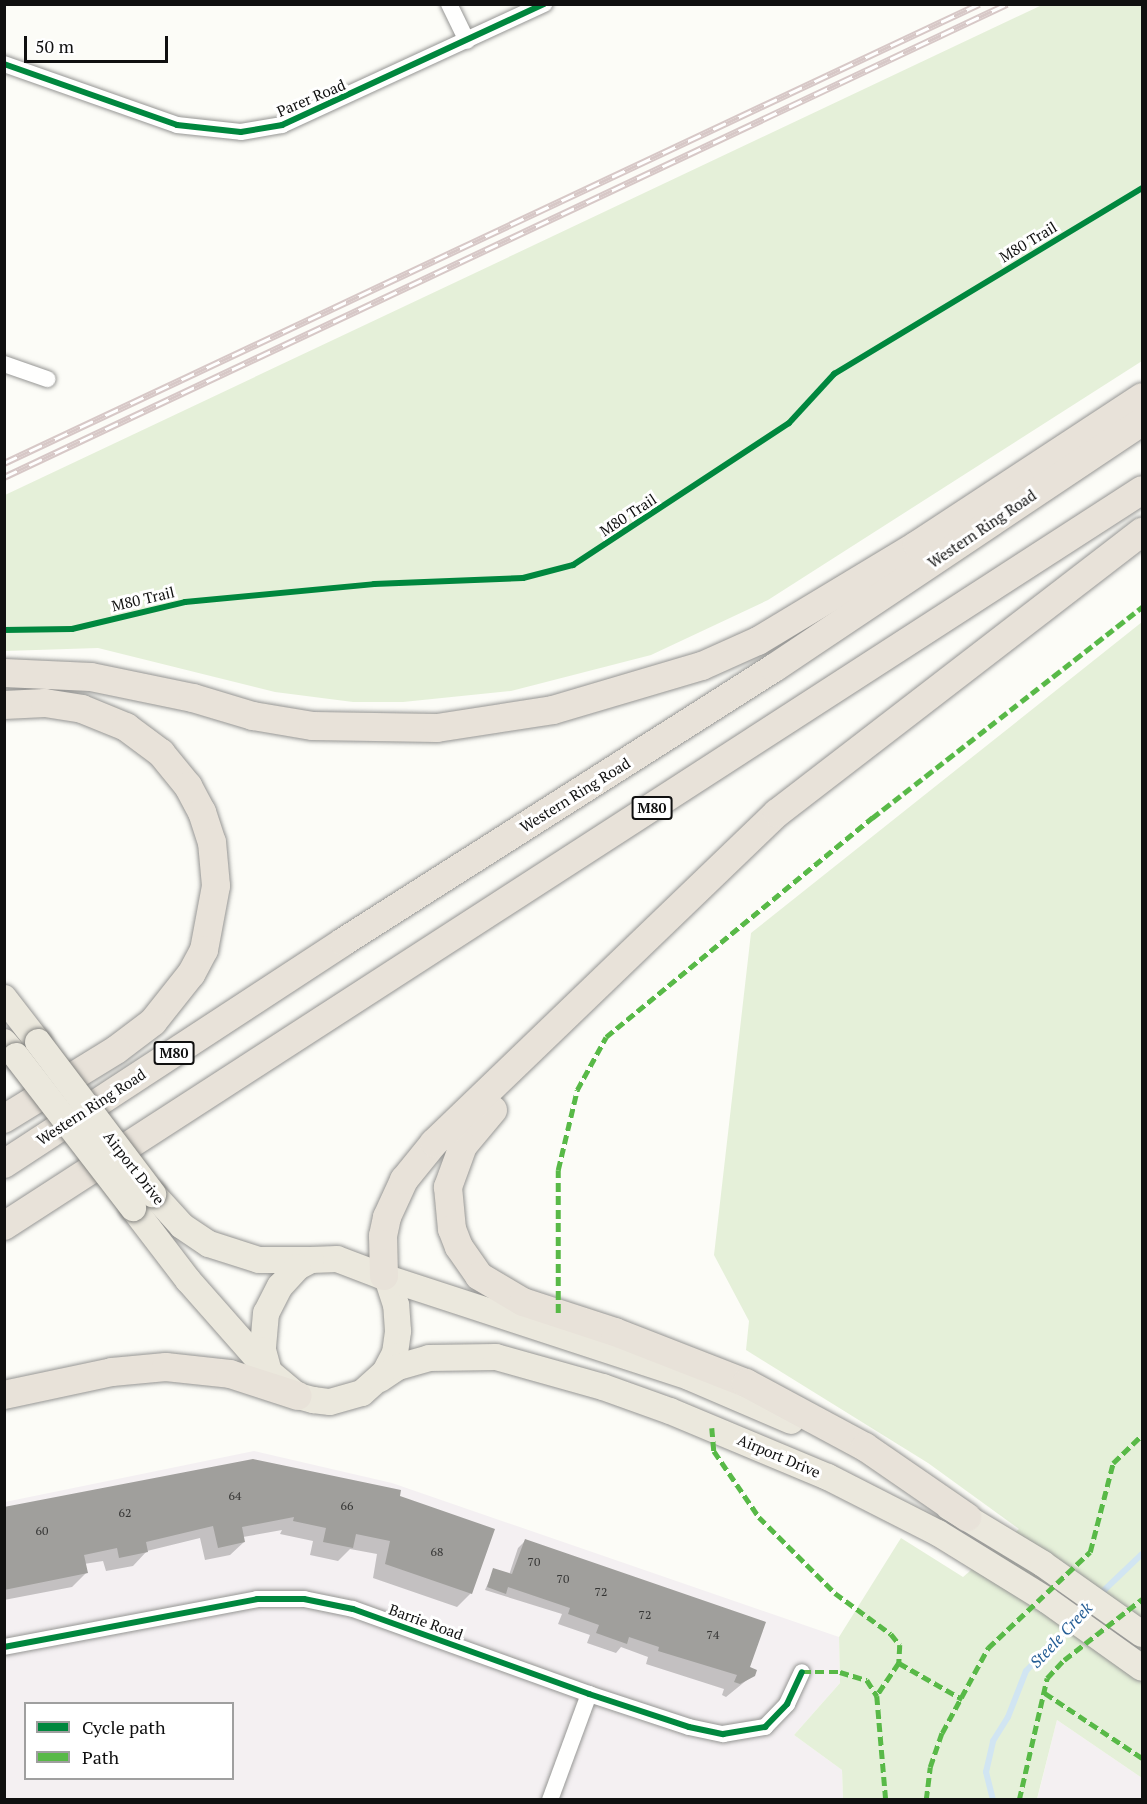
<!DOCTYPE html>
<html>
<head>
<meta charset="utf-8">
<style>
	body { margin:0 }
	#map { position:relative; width:1147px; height:1804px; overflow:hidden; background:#fcfcf7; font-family:"PT Serif",serif }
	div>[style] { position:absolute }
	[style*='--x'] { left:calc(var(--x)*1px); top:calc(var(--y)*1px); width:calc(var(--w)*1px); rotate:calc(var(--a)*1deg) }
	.industrial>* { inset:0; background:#f4f0f2 }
	.green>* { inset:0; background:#e5f0d9 }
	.shadow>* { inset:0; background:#0003 }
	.stream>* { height:6px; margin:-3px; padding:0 3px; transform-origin:3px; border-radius:3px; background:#d1e5f2 }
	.building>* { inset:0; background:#a09f9c }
	.roads { filter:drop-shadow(0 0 2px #969694) drop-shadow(0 0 2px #969694) }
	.minor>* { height:16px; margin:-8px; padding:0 8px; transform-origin:8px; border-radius:8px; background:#fffffe }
	.primary>* { height:26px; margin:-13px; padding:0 13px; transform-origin:13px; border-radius:13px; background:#ebe8dd }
	.motorway>* { height:28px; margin:-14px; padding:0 14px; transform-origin:14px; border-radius:14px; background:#e8e2d9 }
	.rail>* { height:7px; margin-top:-3.5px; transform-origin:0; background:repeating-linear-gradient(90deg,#fff 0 14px,#d7c8c7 0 28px); box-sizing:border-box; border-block:2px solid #d7c8c7 }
	.bridges { filter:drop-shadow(0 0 2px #848481) drop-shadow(0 0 2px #848481) }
	.primary-bridge>* { height:26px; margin:-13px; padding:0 13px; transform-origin:13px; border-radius:13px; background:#ebe8dd }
	.quiet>* { height:4.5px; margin-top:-2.25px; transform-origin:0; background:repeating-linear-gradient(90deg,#58b947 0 9px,transparent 0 13.5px) }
	.cycleway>* { height:6px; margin:-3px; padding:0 3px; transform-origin:3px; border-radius:3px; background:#00873e }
	span { translate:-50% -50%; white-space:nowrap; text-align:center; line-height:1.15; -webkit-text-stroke:6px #fff; paint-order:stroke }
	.number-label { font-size:12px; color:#343433 }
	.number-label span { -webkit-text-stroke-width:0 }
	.shield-label span { padding:2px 4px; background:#fff; border:2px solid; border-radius:4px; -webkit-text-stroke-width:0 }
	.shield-label { font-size:14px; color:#101010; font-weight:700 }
	.street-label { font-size:15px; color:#101010 }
	.water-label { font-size:16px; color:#265e96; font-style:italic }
	.frame { position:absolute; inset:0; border:6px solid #101010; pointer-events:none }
	.legend { position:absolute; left:24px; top:1702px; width:210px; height:78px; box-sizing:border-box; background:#fff; border:2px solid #9f9f9f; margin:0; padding:8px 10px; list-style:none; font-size:18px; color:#101010 }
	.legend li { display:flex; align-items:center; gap:12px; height:30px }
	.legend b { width:30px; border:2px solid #9f9f9f }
	.scale { position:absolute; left:24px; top:36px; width:144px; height:27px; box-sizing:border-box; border:3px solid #101010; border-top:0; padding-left:8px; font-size:18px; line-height:21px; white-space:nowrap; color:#101010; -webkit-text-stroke:4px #fff; paint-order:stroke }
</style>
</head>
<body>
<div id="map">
	<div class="industrial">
		<div style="clip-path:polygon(evenodd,254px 1451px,392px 1483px,839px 1637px,840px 1683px,794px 1735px,842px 1770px,843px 1799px,5px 1800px,5px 1502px,254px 1451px,26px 1704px,232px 1704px,232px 1778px,26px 1778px,26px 1704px)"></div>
		<div style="clip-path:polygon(1057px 1720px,1142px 1778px,1142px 1799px,1037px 1800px)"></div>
	</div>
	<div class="green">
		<div style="clip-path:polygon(1042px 5px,1142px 5px,1142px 361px,768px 600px,651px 655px,511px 691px,403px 702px,353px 702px,275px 692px,98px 648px,5px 651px,5px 495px)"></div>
		<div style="clip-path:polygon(1142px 622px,1142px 1778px,1057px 1720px,1037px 1799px,843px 1799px,842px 1770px,794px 1735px,840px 1683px,839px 1637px,901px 1538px,963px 1577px,1019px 1529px,928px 1463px,746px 1350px,749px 1321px,714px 1255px,751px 933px)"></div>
	</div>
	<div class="shadow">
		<div style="clip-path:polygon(398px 1497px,471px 1593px,457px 1607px,373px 1578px,377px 1554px,350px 1549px,338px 1561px,310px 1555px,313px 1541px,280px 1534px,282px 1530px,243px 1537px,244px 1542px,230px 1555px,205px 1560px,200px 1538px,147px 1551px,133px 1566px,106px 1571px,103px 1561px,84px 1564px,86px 1573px,72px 1587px,4px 1600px,4px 1509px)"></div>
		<div style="clip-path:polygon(525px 1541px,748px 1668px,753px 1675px,726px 1697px,722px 1695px,724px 1689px,646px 1664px,648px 1657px,621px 1647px,616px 1653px,587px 1643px,590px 1635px,558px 1624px,562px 1614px,485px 1590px,494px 1570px,509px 1575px,518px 1548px)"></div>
	</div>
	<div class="stream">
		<div style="--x:1097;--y:1597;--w:62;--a:-43.7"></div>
		<div style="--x:993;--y:1800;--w:29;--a:-104"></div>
		<div style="--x:986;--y:1772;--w:32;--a:-77"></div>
		<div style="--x:993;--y:1741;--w:28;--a:-58"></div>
		<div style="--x:1008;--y:1717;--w:49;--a:-68.6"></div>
		<div style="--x:1026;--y:1671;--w:66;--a:-45.6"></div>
	</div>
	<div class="building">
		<div style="clip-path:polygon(253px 1459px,401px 1490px,400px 1496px,495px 1529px,472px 1594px,385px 1564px,390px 1541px,356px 1534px,353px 1548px,323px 1542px,326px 1528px,293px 1521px,294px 1517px,242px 1527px,245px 1542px,218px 1548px,213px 1526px,146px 1542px,148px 1552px,119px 1558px,117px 1548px,84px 1555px,88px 1573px,4px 1590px,4px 1507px)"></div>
		<div style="clip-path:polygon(525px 1539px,766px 1622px,750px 1667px,757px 1670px,755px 1676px,740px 1684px,734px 1682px,737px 1675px,658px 1651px,659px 1647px,629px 1637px,627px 1644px,596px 1633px,599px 1625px,568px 1614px,570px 1608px,508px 1587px,506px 1594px,487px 1587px,493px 1568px,512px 1574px)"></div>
	</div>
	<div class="roads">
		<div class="minor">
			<div style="--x:449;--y:4;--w:41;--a:64.1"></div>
			<div style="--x:4;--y:64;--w:183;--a:19.4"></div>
			<div style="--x:177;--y:125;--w:64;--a:6.2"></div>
			<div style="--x:241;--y:132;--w:42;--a:-9.7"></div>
			<div style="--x:282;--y:125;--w:289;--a:-24.8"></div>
			<div style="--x:4;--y:364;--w:46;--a:19.2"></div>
			<div style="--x:4;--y:1647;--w:258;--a:-10.7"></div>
			<div style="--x:257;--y:1599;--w:47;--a:0"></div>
			<div style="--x:304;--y:1599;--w:50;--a:11.5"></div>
			<div style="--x:353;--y:1609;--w:251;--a:19.8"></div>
			<div style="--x:589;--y:1694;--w:105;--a:18.3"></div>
			<div style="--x:689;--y:1727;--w:35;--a:12"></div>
			<div style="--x:723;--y:1734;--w:43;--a:-9.5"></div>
			<div style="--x:765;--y:1727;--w:32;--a:-46"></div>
			<div style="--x:787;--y:1704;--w:35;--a:-65"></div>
			<div style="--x:550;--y:1800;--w:113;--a:-69.8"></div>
		</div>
		<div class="primary">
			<div style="--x:4;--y:998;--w:56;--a:52.3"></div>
			<div style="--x:4;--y:1042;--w:18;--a:49"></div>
			<div style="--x:153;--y:1194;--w:43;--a:47.8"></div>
			<div style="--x:182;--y:1226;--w:32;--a:34"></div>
			<div style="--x:209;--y:1244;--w:52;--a:17.7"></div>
			<div style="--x:259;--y:1260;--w:51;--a:0"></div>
			<div style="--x:133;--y:1208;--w:91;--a:52.6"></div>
			<div style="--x:188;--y:1280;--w:123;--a:48.6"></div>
			<div style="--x:269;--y:1372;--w:38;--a:40"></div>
			<div style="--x:298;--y:1396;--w:16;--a:15"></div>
			<div style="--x:313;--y:1400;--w:17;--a:7"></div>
			<div style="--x:330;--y:1402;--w:33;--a:-16"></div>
			<div style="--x:362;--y:1393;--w:31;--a:-42"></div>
			<div style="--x:385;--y:1372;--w:21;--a:-62"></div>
			<div style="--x:395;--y:1353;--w:22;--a:-82"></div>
			<div style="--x:398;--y:1331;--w:26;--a:-94"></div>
			<div style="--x:396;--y:1305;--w:28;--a:-108"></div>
			<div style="--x:387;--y:1278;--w:53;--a:-159.2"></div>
			<div style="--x:337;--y:1259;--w:26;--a:178"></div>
			<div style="--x:311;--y:1260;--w:15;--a:152"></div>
			<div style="--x:298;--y:1267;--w:26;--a:133"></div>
			<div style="--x:280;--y:1286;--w:30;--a:117"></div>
			<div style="--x:266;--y:1313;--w:37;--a:95"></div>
			<div style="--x:263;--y:1350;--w:23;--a:75"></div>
			<div style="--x:387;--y:1278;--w:318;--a:18.1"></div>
			<div style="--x:689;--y:1377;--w:111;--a:23.3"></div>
			<div style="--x:380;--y:1379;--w:22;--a:-34"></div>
			<div style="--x:398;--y:1367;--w:32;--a:-16"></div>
			<div style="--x:429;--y:1358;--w:67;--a:-0.9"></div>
			<div style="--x:496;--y:1357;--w:111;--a:15.7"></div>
			<div style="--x:603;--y:1387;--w:71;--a:19.7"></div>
			<div style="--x:670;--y:1411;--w:171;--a:22.7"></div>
			<div style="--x:828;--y:1477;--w:123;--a:27"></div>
			<div style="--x:938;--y:1533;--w:129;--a:31.7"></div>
			<div style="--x:1048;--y:1601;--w:115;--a:35.5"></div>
			<div style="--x:949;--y:1507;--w:110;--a:31.2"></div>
			<div style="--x:1043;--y:1564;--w:121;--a:35.3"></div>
		</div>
		<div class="motorway">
			<div style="--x:4;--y:673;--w:87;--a:2.6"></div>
			<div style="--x:91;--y:677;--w:104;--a:11.6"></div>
			<div style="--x:193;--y:698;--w:63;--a:16.7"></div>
			<div style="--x:253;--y:716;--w:61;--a:9.5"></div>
			<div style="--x:313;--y:726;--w:124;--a:0.9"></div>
			<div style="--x:437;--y:728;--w:117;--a:-8.8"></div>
			<div style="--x:553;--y:710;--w:155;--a:-16.5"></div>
			<div style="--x:702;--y:666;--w:61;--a:-24.1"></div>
			<div style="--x:758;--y:641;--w:186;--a:-31.1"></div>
			<div style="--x:917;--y:545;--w:269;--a:-33.3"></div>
			<div style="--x:4;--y:705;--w:41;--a:-2.8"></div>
			<div style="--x:45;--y:703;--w:37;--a:9"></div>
			<div style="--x:82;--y:709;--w:48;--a:22.2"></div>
			<div style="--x:126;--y:727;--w:44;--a:36.6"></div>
			<div style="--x:161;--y:753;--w:43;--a:50.7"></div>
			<div style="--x:188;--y:786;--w:30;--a:62"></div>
			<div style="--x:202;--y:812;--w:32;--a:72"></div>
			<div style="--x:212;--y:842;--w:44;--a:84.8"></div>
			<div style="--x:216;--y:886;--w:65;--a:100.6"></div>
			<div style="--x:204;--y:950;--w:27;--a:118"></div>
			<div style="--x:191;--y:974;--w:61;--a:128.4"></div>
			<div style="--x:153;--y:1022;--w:46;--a:142.9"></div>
			<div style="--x:116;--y:1050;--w:132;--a:148.4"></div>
			<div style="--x:493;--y:1110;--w:47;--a:129.8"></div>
			<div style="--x:463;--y:1146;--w:44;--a:110.1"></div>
			<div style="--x:448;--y:1187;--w:42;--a:84.6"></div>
			<div style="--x:452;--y:1229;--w:19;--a:69"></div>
			<div style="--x:459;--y:1247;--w:35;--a:55"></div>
			<div style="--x:479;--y:1276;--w:51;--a:30.6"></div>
			<div style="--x:523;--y:1302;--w:97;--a:18.1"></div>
			<div style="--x:615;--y:1332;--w:141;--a:21.3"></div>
			<div style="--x:746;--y:1383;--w:135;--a:28.3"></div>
			<div style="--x:865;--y:1447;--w:124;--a:34.5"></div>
			<div style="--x:4;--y:1164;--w:405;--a:-33.2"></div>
			<div style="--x:343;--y:942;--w:511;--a:-32.45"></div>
			<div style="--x:774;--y:668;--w:443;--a:-33.8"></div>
			<div style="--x:4;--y:1226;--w:1355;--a:-32.89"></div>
			<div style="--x:384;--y:1276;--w:40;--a:-91.4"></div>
			<div style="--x:383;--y:1236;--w:19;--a:-78"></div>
			<div style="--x:387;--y:1217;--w:41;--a:-65.3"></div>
			<div style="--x:404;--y:1180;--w:48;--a:-51"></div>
			<div style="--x:434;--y:1143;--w:476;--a:-43.9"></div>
			<div style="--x:777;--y:813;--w:461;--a:-37.6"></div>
			<div style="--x:4;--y:1395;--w:110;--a:-12"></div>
			<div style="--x:112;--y:1372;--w:54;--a:-5.3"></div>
			<div style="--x:166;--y:1367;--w:64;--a:6.2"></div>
			<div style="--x:230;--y:1374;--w:71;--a:17.9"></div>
		</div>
	</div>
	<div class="rail">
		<div style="--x:4;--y:463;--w:1078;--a:-25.21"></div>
		<div style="--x:4;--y:477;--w:1109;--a:-25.25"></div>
	</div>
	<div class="bridges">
		<div class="primary-bridge">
			<div style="--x:38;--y:1042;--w:191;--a:52.9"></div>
			<div style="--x:16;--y:1056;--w:192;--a:52.4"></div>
		</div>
	</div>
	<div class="quiet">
		<div style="--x:558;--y:1313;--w:143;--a:-90"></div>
		<div style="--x:558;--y:1170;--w:82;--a:-76.6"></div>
		<div style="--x:577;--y:1090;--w:60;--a:-61.3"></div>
		<div style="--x:606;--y:1037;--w:345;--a:-39.5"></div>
		<div style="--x:872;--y:818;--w:343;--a:-38"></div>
		<div style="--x:712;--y:1428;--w:23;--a:85"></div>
		<div style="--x:714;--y:1451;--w:80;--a:55.7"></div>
		<div style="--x:759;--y:1517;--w:107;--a:45"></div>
		<div style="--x:835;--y:1593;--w:69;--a:36.2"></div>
		<div style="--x:891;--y:1634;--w:14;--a:51"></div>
		<div style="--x:900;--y:1645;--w:18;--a:93"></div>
		<div style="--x:899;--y:1663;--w:40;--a:124"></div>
		<div style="--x:899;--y:1663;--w:73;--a:29.7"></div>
		<div style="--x:802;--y:1672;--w:38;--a:0"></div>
		<div style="--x:840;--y:1672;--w:28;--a:17"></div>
		<div style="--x:867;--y:1680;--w:19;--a:58"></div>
		<div style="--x:877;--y:1696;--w:104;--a:85.1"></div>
		<div style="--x:1045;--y:1693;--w:117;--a:33.8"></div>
		<div style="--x:926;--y:1800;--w:33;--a:-83"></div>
		<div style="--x:930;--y:1767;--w:36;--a:-71"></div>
		<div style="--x:942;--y:1733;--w:97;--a:-61.6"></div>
		<div style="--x:988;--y:1648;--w:140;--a:-43.3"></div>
		<div style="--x:1090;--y:1552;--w:92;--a:-75.5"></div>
		<div style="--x:1113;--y:1463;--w:40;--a:-44"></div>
		<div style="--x:1019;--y:1800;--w:125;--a:-77.1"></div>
		<div style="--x:1047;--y:1678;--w:25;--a:-47"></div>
		<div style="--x:1064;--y:1660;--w:99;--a:-38"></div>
	</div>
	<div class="cycleway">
		<div style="--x:4;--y:64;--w:183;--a:19.4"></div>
		<div style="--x:177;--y:125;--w:64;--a:6.2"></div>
		<div style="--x:241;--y:132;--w:42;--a:-9.7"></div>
		<div style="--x:282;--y:125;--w:289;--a:-24.8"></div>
		<div style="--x:4;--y:630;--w:68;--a:-0.8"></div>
		<div style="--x:72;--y:629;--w:116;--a:-13.4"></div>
		<div style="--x:185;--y:602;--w:190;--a:-5.4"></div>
		<div style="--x:374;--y:584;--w:149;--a:-2.3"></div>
		<div style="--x:523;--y:578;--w:52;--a:-14.6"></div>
		<div style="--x:573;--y:565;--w:258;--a:-33.3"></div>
		<div style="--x:789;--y:423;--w:67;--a:-47.4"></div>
		<div style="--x:834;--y:374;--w:360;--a:-31.1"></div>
		<div style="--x:4;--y:1647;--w:258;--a:-10.7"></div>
		<div style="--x:257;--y:1599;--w:47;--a:0"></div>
		<div style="--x:304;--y:1599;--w:50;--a:11.5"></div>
		<div style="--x:353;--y:1609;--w:251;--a:19.8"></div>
		<div style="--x:589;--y:1694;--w:105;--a:18.3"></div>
		<div style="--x:689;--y:1727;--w:35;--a:12"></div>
		<div style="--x:723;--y:1734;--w:43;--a:-9.5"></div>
		<div style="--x:765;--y:1727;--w:32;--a:-46"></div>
		<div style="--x:787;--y:1704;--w:35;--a:-65"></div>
	</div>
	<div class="number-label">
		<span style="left:235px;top:1496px">64</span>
		<span style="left:347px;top:1506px">66</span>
		<span style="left:125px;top:1513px">62</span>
		<span style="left:42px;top:1531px">60</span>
		<span style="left:437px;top:1552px">68</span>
		<span style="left:534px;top:1562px">70</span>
		<span style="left:563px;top:1579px">70</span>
		<span style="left:601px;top:1592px">72</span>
		<span style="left:645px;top:1615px">72</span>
		<span style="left:713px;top:1635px">74</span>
	</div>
	<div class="shield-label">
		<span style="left:652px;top:808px">M80</span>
		<span style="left:174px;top:1053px">M80</span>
	</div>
	<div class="street-label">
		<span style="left:311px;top:98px;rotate:-23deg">Parer Road</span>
		<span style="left:1028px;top:242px;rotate:-31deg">M80 Trail</span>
		<span style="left:628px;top:515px;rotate:-33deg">M80 Trail</span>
		<span style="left:982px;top:529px;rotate:-34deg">Western Ring Road</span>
		<span style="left:143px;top:599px;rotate:-13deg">M80 Trail</span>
		<span style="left:575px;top:795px;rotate:-32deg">Western Ring Road</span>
		<span style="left:91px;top:1107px;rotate:-33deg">Western Ring Road</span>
		<span style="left:134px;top:1168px;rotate:52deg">Airport Drive</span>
		<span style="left:779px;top:1456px;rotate:23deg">Airport Drive</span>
		<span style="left:426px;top:1622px;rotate:20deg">Barrie Road</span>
	</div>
	<div class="water-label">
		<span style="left:1061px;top:1635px;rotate:-47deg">Steele Creek</span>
	</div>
	<div class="frame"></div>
	<ul class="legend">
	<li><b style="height:8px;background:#00873e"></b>Cycle path</li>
	<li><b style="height:8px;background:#58b947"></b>Path</li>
	</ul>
	<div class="scale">50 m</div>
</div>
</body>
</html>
